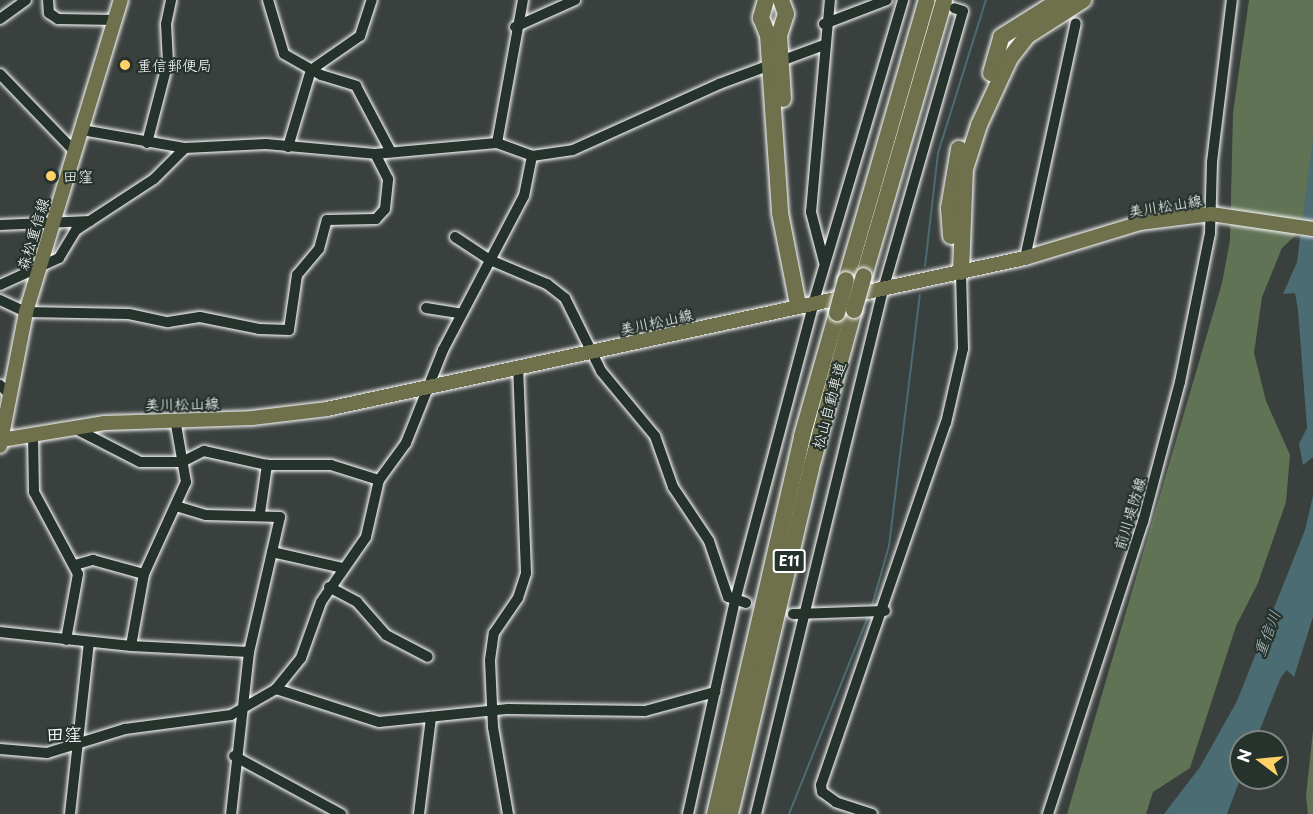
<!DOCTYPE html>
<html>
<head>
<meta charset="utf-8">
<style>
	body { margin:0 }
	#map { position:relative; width:1313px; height:814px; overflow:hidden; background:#3a403d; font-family:"Playpen Sans","Klee One",sans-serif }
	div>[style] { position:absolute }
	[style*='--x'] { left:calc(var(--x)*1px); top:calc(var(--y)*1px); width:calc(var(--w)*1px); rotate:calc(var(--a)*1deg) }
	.green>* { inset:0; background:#607355 }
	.water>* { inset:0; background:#4b6c72 }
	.stream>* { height:2px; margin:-1px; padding:0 1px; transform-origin:1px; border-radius:1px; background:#4b6c72 }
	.roads { filter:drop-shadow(0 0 2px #fff) drop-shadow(0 0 2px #fff) }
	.minor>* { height:10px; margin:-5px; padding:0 5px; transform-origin:5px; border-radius:5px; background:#26332d }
	.major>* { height:14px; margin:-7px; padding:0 7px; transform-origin:7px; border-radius:7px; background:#6e714b }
	.highway>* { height:16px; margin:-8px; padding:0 8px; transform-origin:8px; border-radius:8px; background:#6e714b }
	.bridges { filter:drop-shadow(0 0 2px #fff) drop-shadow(0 0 2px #fff) }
	.highway-bridge>* { height:16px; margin:-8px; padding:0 8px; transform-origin:8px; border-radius:8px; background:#6e714b }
	.dots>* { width:16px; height:16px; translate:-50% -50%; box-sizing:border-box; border:3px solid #26332d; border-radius:50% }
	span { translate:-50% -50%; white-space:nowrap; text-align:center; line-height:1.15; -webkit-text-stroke:4.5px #26332d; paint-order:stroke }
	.shield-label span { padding:2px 4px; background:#26332d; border:2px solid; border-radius:4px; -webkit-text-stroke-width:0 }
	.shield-label { font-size:14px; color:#fff; font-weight:700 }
	.poi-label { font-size:15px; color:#fff }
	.left { translate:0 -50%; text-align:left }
	.street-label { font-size:15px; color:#fff }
	.water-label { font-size:16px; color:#aebdc0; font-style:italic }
	.quarter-label { font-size:18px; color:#fff; font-weight:700 }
	.north { position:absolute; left:1229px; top:730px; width:60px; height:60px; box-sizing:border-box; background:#26332d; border:2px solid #7d8581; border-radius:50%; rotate:286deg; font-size:16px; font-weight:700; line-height:24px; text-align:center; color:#fff }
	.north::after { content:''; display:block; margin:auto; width:21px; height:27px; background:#ffd166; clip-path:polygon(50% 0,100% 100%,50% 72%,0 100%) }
</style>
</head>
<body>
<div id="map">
	<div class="green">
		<div style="clip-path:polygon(1249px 0,1313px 0,1313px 219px,1282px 248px,1262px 297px,1254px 353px,1266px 401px,1290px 455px,1286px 502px,1258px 583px,1236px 626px,1190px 768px,1153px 792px,1146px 814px,1067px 814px,1222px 283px,1230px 240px,1233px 113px)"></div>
		<div style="clip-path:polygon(1313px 731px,1313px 814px,1308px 814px,1306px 796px)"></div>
	</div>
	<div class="water">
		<div style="clip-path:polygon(1313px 137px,1313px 457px,1303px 465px,1299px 444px,1307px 428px,1298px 310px,1295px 293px,1283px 294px,1297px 262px)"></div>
		<div style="clip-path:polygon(1313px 496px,1313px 617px,1294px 677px,1287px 670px,1281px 677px,1255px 742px,1241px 742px,1241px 777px,1227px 814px,1164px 814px,1200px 767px,1237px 701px,1305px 530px)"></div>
	</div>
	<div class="stream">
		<div style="--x:925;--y:266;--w:114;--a:-83.4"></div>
		<div style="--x:938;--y:153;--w:160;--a:-72.6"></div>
		<div style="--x:871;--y:609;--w:66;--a:-74.1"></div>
		<div style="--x:889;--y:546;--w:253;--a:-83"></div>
		<div style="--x:789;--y:814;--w:215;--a:-68.2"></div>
	</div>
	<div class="roads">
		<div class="minor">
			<div style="--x:48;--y:0;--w:13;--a:86"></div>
			<div style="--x:49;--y:13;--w:11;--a:34"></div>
			<div style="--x:58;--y:19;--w:57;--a:1"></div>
			<div style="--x:268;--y:0;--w:56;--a:73.5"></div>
			<div style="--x:284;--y:54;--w:43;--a:29.6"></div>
			<div style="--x:321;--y:75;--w:37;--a:17"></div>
			<div style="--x:356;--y:86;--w:75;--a:62.1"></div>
			<div style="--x:0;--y:19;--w:32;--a:-36"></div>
			<div style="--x:824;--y:24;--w:67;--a:-20.9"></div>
			<div style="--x:515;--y:27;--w:66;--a:-24.2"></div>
			<div style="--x:0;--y:74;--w:108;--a:46.1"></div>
			<div style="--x:82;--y:130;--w:105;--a:9.9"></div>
			<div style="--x:147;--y:143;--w:84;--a:-75.5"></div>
			<div style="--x:168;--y:62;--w:38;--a:-93"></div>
			<div style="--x:166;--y:24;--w:25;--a:-78"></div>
			<div style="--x:497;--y:143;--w:145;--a:-79.7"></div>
			<div style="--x:288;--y:147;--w:80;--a:-73.4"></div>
			<div style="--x:311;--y:70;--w:60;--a:-34.8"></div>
			<div style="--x:360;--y:36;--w:38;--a:-72"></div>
			<div style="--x:0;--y:225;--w:90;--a:-2.5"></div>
			<div style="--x:455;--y:237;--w:42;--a:33.3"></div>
			<div style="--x:490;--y:260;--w:62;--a:22.8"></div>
			<div style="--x:547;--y:284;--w:23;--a:38"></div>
			<div style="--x:565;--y:298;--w:81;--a:63.7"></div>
			<div style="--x:601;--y:371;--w:85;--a:50.3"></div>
			<div style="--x:655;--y:436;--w:54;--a:70.6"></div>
			<div style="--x:673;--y:487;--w:65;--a:56.3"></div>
			<div style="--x:709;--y:541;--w:59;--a:71.3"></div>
			<div style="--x:728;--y:597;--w:19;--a:18"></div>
			<div style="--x:1025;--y:258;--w:240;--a:-77.8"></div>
			<div style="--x:824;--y:262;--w:52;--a:-104.6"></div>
			<div style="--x:811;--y:212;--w:213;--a:-84.9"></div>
			<div style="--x:0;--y:285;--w:65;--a:-24.6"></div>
			<div style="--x:59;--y:258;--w:33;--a:-59"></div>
			<div style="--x:76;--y:230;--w:93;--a:-33.2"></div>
			<div style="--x:154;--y:179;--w:44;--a:-45"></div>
			<div style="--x:185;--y:148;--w:81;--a:-2.8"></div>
			<div style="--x:266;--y:144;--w:109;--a:5.2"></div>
			<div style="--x:375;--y:154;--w:122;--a:-5.2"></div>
			<div style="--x:497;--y:143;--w:37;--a:20"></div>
			<div style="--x:532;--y:156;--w:41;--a:-8.3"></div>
			<div style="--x:573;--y:150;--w:160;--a:-24.3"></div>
			<div style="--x:719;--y:84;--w:112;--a:-20.4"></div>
			<div style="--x:0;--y:300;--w:29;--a:25"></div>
			<div style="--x:26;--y:312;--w:103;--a:1.1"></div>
			<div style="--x:129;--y:314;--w:40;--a:12"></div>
			<div style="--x:168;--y:322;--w:32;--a:-9"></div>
			<div style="--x:200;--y:317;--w:60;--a:11.5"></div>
			<div style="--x:259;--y:329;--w:30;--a:2"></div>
			<div style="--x:289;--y:330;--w:56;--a:-81.7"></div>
			<div style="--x:297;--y:275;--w:34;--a:-50"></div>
			<div style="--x:319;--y:249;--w:30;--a:-75"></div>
			<div style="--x:327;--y:220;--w:49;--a:-1.2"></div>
			<div style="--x:376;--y:219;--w:13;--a:-48"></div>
			<div style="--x:385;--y:209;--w:30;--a:-84"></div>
			<div style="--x:388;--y:179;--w:28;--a:-117"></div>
			<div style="--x:426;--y:308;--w:36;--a:9"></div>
			<div style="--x:0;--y:385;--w:10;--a:45"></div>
			<div style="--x:72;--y:427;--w:76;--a:27.2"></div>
			<div style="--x:140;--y:462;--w:42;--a:0"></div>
			<div style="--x:182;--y:462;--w:25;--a:-27"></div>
			<div style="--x:204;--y:451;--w:65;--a:12.5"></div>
			<div style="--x:267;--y:465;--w:64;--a:0"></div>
			<div style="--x:331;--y:465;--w:50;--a:17.4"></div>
			<div style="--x:33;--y:434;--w:58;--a:89"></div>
			<div style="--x:34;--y:492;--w:93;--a:61.8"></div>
			<div style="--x:78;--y:574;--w:67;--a:100.3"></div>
			<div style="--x:176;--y:506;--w:31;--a:17"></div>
			<div style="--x:206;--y:515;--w:74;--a:1.5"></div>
			<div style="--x:280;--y:517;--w:139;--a:102.9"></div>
			<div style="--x:249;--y:652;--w:163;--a:96.3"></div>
			<div style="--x:260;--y:513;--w:49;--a:-81.7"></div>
			<div style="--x:272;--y:552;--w:73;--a:12.7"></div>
			<div style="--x:75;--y:565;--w:19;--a:-16"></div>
			<div style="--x:93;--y:560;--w:53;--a:15.4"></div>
			<div style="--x:329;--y:587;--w:32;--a:28"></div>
			<div style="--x:357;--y:602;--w:44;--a:48.7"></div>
			<div style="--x:386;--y:635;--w:47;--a:27.6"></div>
			<div style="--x:793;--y:614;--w:92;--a:-1.9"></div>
			<div style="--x:0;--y:632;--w:132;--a:6.1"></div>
			<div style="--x:131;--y:646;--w:73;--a:-79.8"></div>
			<div style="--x:144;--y:574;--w:101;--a:-65.5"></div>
			<div style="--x:186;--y:482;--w:64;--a:-99.9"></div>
			<div style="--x:131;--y:646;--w:118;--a:2.9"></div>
			<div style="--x:276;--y:689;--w:108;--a:17.8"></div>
			<div style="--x:379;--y:722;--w:130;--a:-5.8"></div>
			<div style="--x:508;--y:709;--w:137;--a:0.8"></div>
			<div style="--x:645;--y:711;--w:73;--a:-15.2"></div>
			<div style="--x:0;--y:749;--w:47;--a:4.9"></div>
			<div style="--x:47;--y:753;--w:82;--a:-17.1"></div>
			<div style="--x:125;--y:729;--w:107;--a:-7.5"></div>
			<div style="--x:231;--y:715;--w:52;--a:-30"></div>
			<div style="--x:276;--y:689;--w:40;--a:-51"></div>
			<div style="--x:301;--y:658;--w:59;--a:-70.3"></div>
			<div style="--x:321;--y:602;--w:79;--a:-55.3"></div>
			<div style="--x:366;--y:537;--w:58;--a:-77.2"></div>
			<div style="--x:379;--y:480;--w:46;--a:-53.9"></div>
			<div style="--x:406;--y:443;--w:100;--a:-68.3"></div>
			<div style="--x:443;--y:350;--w:174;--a:-62.3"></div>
			<div style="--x:524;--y:196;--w:41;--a:-78.7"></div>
			<div style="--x:234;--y:756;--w:122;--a:28.5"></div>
			<div style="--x:70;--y:814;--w:172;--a:-83.7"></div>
			<div style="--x:419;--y:814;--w:98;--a:-82.9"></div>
			<div style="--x:508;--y:814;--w:88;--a:-99.8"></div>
			<div style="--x:493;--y:727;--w:67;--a:-92.6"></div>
			<div style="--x:490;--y:660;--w:27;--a:-82"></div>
			<div style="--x:494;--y:633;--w:42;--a:-55.6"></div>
			<div style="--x:518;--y:598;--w:26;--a:-72"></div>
			<div style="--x:526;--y:573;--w:205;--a:-92.2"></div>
			<div style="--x:688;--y:814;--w:218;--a:-77.6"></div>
			<div style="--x:735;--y:601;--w:310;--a:-75.2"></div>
			<div style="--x:814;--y:301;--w:314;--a:-73.5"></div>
			<div style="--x:756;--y:814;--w:539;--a:-76.38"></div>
			<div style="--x:883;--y:290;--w:290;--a:-74"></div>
			<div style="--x:963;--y:11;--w:9;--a:-162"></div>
			<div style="--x:872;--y:814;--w:38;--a:-162"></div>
			<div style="--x:836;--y:802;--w:17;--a:-144"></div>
			<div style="--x:822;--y:792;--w:7;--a:-98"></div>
			<div style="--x:821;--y:785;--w:383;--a:-71"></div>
			<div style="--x:946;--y:423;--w:76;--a:-77.1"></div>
			<div style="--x:963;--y:349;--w:77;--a:-91.5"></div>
			<div style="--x:1048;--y:814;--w:307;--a:-72"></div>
			<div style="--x:1143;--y:522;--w:145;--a:-75.2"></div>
			<div style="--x:1180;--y:382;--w:152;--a:-78.6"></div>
			<div style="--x:1210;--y:233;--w:71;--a:-88.4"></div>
			<div style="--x:1212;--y:162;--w:163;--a:-83"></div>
		</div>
		<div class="major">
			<div style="--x:1;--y:440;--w:105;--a:-9.3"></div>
			<div style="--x:105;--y:423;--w:147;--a:-1.9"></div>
			<div style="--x:252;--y:418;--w:76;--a:-6.8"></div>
			<div style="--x:327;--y:409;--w:714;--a:-12.21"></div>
			<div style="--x:1025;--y:258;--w:120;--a:-16.9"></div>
			<div style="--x:1140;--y:223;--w:72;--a:-7.2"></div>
			<div style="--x:1211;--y:214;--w:103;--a:8.4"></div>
			<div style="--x:0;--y:446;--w:136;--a:-79"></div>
			<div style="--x:26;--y:312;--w:326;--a:-73.1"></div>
		</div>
		<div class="highway">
			<div style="--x:766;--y:0;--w:19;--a:106"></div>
			<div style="--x:761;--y:18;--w:18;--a:68"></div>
			<div style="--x:768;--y:35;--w:178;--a:86.1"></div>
			<div style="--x:780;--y:213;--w:94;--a:78.9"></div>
			<div style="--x:781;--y:0;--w:15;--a:70"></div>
			<div style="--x:786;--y:14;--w:22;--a:108"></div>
			<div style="--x:779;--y:35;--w:64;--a:86.4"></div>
			<div style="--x:991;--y:73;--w:37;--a:-74"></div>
			<div style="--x:1001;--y:37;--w:70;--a:-32.1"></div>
			<div style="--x:951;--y:236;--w:28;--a:-94"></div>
			<div style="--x:949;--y:208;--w:60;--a:-80.4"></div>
			<div style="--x:961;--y:272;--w:103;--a:-87.8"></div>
			<div style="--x:965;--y:169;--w:46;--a:-72.3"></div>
			<div style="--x:979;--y:125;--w:74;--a:-65.2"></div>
			<div style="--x:1010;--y:58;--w:28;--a:-52"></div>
			<div style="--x:1027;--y:36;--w:67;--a:-32.7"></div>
			<div style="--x:864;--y:276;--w:287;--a:-73.8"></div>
			<div style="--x:846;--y:280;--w:291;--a:-73.9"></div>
			<div style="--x:715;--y:814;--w:388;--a:-77"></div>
			<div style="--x:802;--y:436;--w:128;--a:-74.1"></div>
			<div style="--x:730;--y:814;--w:355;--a:-76.8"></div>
			<div style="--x:811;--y:468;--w:164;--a:-74.8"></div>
		</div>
	</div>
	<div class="bridges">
		<div class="highway-bridge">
			<div style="--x:854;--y:310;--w:35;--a:-74"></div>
			<div style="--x:837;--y:313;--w:34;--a:-75"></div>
		</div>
	</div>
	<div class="dots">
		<div style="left:125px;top:65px;background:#ffd166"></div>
		<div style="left:51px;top:176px;background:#ffd166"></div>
	</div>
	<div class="shield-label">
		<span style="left:789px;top:561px">E11</span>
	</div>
	<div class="poi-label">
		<span class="left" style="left:137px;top:65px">重信郵便局</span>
		<span class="left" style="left:63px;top:176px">田窪</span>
	</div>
	<div class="street-label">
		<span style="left:1165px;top:205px;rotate:-9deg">美川松山線</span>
		<span style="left:32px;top:234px;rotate:-73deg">森松重信線</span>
		<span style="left:656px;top:321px;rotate:-12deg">美川松山線</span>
		<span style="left:182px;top:403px;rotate:-1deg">美川松山線</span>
		<span style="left:828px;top:405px;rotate:-75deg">松山自動車道</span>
		<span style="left:1129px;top:513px;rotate:-73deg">前川堤防線</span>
	</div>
	<div class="water-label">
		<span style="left:1266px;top:633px;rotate:-69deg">重信川</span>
	</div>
	<div class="quarter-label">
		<span style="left:64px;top:734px">田窪</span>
	</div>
	<div class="north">N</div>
</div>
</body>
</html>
